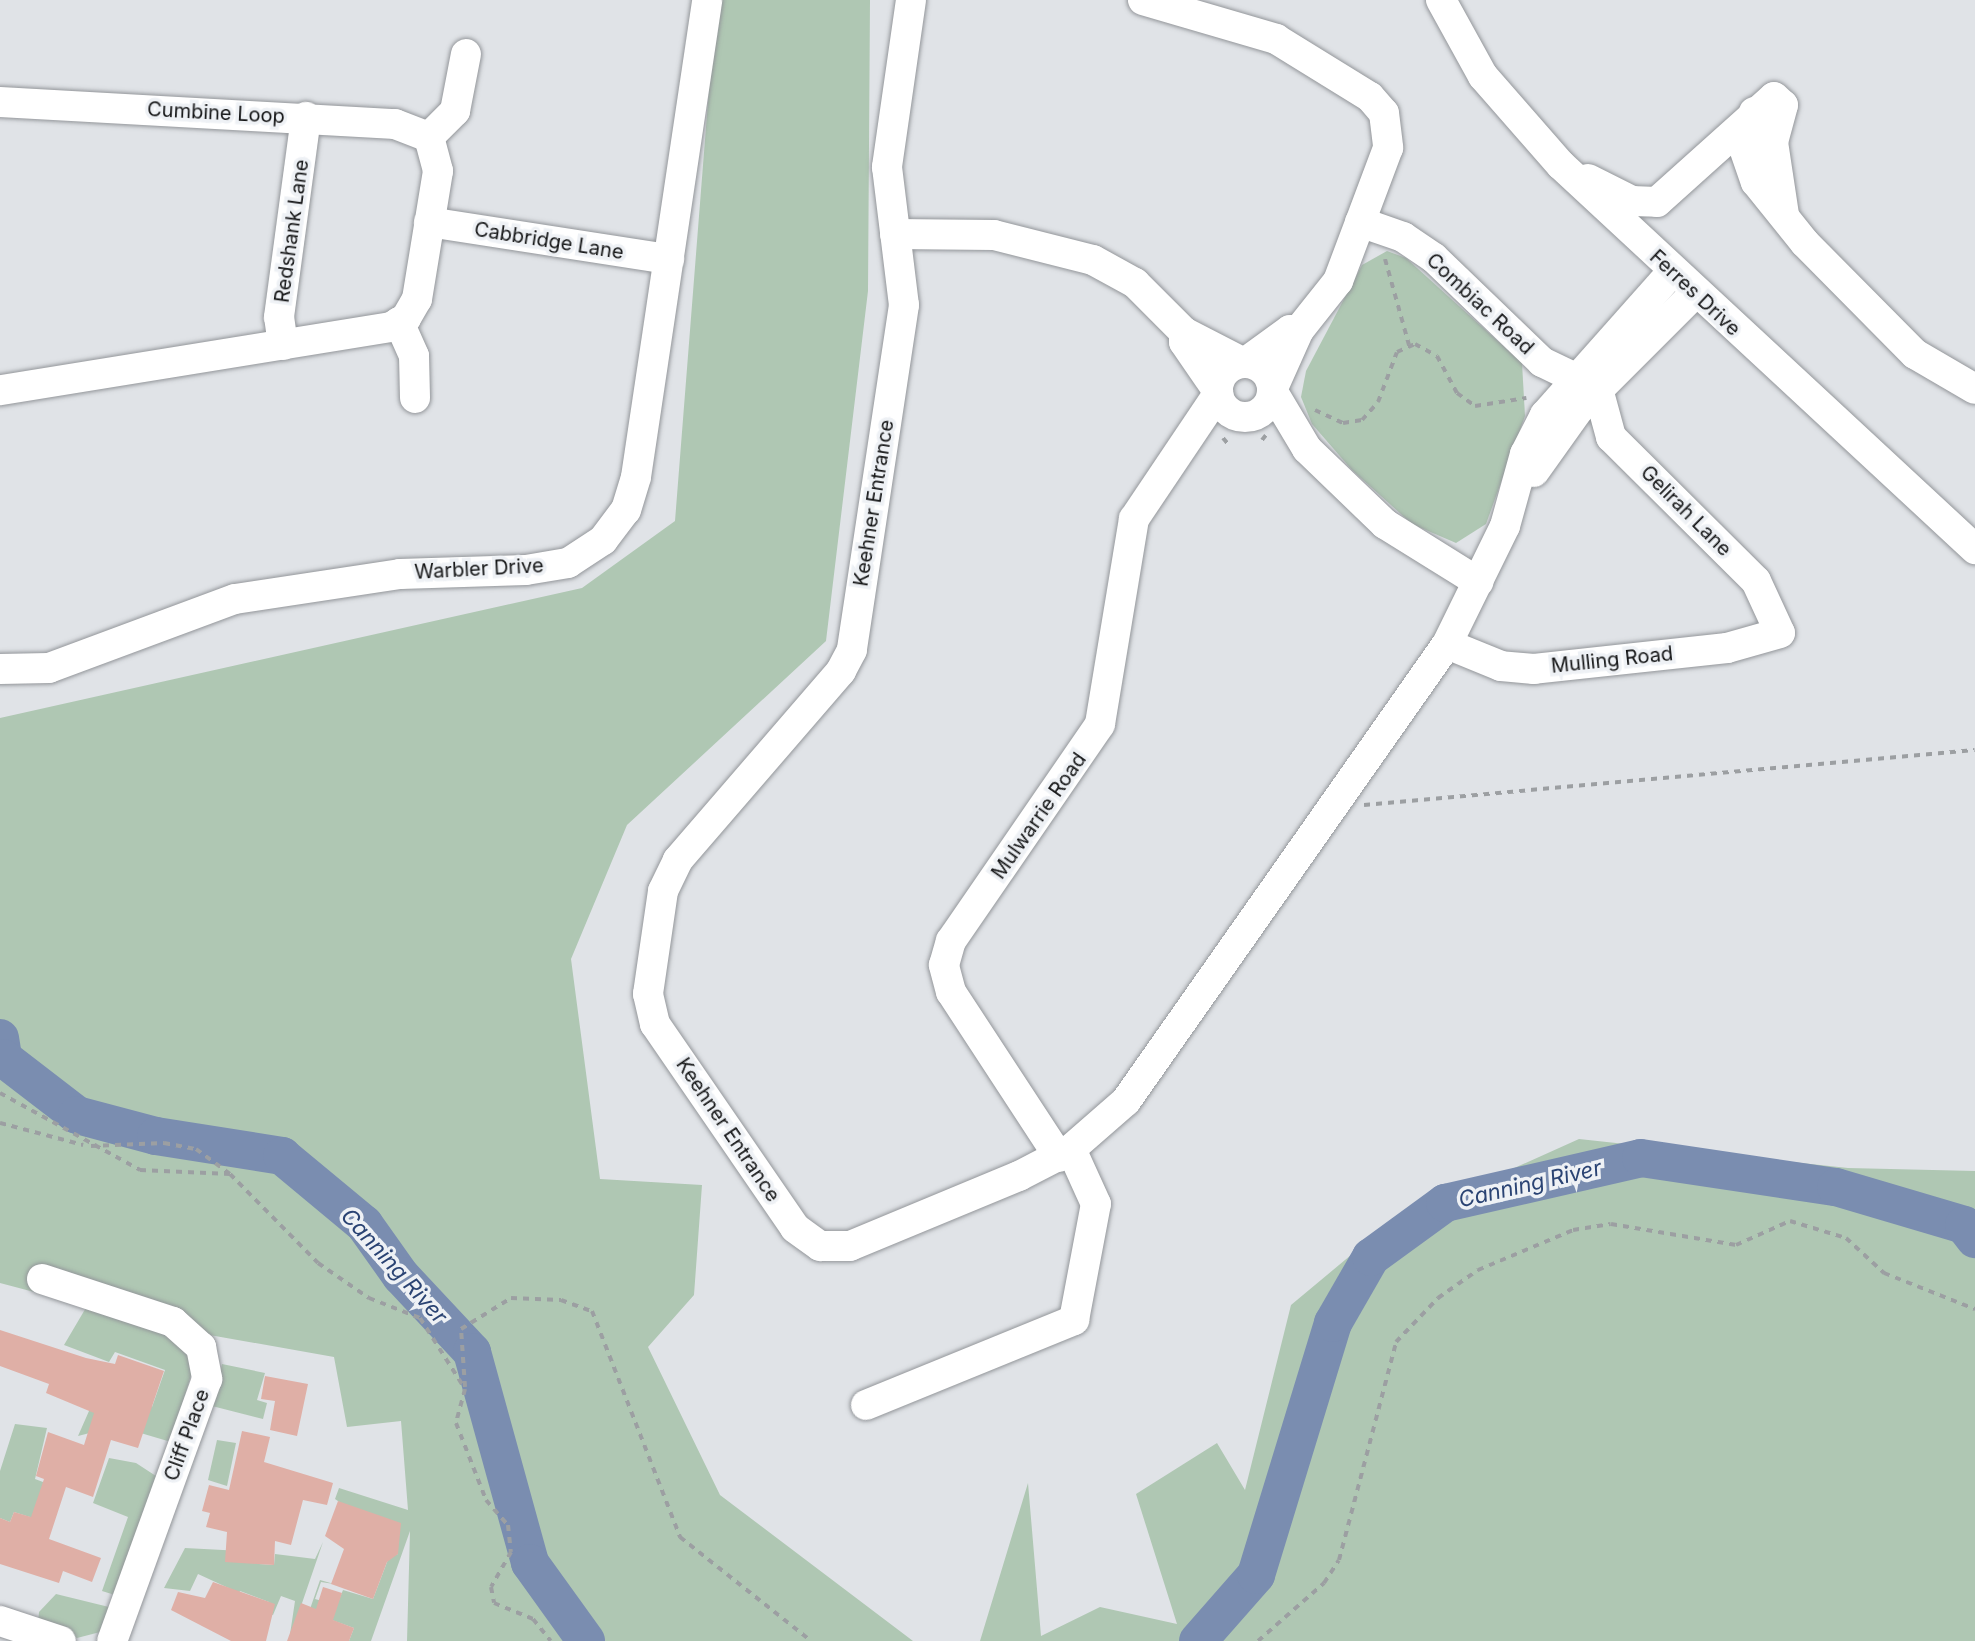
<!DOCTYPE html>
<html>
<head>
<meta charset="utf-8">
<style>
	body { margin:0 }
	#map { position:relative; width:1975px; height:1641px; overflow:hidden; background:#e0e3e7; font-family:Inter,sans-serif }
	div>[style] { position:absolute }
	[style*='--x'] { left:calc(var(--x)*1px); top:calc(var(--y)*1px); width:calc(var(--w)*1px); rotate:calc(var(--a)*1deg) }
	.green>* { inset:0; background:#afc7b3 }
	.river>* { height:38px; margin:-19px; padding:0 19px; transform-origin:19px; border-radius:19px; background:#7a8db0 }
	.building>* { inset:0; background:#dfafa6 }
	.path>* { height:4px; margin-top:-2px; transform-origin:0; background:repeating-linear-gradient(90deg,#9c9fa2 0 6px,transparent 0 12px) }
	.roads { filter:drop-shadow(0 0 2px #93969a) drop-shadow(0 0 2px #93969a) }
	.minor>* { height:30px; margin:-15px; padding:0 15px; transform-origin:15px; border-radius:15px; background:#fff }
	.minor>.ring { margin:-15px; padding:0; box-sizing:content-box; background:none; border:30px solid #fff; border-radius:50% }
	span { translate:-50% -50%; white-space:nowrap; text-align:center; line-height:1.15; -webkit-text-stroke:7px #eef1f5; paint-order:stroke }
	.street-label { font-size:20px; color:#141516 }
	.water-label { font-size:22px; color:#2a4373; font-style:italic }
</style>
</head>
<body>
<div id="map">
	<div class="green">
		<div style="clip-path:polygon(716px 0,870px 0,868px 291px,826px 641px,627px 825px,571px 959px,600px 1179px,702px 1185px,694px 1295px,648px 1347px,720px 1495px,913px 1641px,407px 1641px,410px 1531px,371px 1641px,349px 1641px,354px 1628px,329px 1619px,299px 1641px,320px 1580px,334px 1584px,321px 1582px,315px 1599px,337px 1605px,343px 1590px,373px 1599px,389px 1557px,398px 1554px,398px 1542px,335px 1499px,339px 1488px,408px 1510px,401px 1421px,347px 1427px,334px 1357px,170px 1328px,195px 1362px,171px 1442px,117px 1426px,78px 1436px,100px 1386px,152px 1407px,165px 1370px,115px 1352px,109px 1362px,64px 1345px,87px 1306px,0 1283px,0 718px,582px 588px,675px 521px)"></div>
		<div style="clip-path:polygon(1387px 251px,1406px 258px,1522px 363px,1525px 416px,1486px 524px,1456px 543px,1412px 524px,1352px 470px,1312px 424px,1301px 397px,1306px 371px,1362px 265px)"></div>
		<div style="clip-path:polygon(1579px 1139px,1848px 1168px,1975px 1171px,1975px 1641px,980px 1641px,1028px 1483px,1041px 1636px,1100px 1607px,1177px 1624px,1136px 1494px,1217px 1443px,1245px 1490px,1291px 1305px,1387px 1225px)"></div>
		<div style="clip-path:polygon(222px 1364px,265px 1373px,257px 1400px,267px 1403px,263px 1419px,212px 1406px)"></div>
		<div style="clip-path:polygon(15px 1424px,47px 1428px,35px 1479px,43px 1482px,52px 1524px,14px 1512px,10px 1522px,0 1518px,0 1471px)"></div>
		<div style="clip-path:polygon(217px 1440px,236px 1443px,227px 1486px,208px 1480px)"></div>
		<div style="clip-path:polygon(109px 1458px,136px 1463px,159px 1478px,118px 1596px,102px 1591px,128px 1517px,93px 1503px)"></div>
		<div style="clip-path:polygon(323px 1542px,289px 1641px,295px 1601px,281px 1596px,273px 1615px,266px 1613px,269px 1602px,240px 1591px,229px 1622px,235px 1591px,198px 1574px,190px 1591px,164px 1588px,185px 1548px,260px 1552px,259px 1564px,274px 1565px,275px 1554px,315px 1559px)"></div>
		<div style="clip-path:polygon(56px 1594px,113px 1608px,104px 1631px,77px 1638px,38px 1624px,39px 1612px)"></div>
	</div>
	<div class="river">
		<div style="--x:0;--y:1038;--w:20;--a:81"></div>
		<div style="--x:3;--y:1058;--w:93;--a:37.6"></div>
		<div style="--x:77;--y:1115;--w:82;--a:14.9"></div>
		<div style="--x:156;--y:1136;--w:128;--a:9"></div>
		<div style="--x:282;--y:1156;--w:107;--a:39.7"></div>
		<div style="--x:364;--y:1224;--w:64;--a:54.6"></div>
		<div style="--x:401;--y:1276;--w:104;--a:46.9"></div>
		<div style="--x:472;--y:1352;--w:219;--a:74.6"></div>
		<div style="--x:530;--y:1563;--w:96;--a:54.3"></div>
		<div style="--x:1198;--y:1641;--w:88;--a:-48.7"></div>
		<div style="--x:1256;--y:1575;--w:264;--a:-73"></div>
		<div style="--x:1333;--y:1323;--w:76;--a:-60.1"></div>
		<div style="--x:1371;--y:1257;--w:92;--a:-36.1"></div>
		<div style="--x:1445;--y:1203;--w:201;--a:-12.9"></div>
		<div style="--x:1641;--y:1158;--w:197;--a:8.5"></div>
		<div style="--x:1836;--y:1187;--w:134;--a:16.5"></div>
		<div style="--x:1964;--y:1225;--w:18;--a:52"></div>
	</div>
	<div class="building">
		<div style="clip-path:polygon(0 1330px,86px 1358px,115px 1364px,118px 1355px,164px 1371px,138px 1448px,111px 1440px,93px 1497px,66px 1487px,49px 1539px,101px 1558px,92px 1582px,63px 1571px,59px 1583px,0 1564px,0 1518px,10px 1522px,14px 1512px,31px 1517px,44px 1479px,36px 1476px,48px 1432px,84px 1445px,94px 1413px,46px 1393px,49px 1384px,0 1366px)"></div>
		<div style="clip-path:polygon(265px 1376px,308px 1384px,297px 1436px,270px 1430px,275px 1401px,261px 1399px)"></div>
		<div style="clip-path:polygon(242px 1431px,270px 1437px,264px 1462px,333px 1483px,327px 1505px,303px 1500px,291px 1545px,275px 1541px,274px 1565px,225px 1562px,227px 1532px,206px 1527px,210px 1513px,202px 1511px,209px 1485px,229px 1490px)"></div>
		<div style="clip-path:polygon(338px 1501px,401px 1523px,398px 1554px,387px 1562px,373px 1599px,331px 1584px,344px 1549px,325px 1536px)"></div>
		<div style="clip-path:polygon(213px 1582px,275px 1604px,266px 1641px,231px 1641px,171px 1610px,178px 1592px,205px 1598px)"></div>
		<div style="clip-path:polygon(323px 1587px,342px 1593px,333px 1620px,354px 1628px,349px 1641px,287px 1641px,301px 1603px,316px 1609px)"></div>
	</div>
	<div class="path">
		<div style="--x:1385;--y:259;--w:89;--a:74.4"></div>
		<div style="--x:1315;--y:410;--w:31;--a:25"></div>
		<div style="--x:1343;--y:423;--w:19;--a:-9"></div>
		<div style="--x:1362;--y:420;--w:24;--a:-48"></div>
		<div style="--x:1378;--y:402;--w:53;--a:-69.2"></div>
		<div style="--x:1397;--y:352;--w:20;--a:-24"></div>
		<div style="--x:1415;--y:344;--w:25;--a:29"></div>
		<div style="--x:1437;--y:356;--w:42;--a:61.6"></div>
		<div style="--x:1457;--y:393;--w:22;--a:36"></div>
		<div style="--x:1475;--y:406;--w:52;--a:-8.9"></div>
		<div style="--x:1223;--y:438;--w:8;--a:50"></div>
		<div style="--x:1262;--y:440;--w:6;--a:-51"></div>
		<div style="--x:1364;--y:805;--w:613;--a:-5.14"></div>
		<div style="--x:0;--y:1093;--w:160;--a:28.8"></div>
		<div style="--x:140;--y:1170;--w:90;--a:2.5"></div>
		<div style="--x:230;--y:1174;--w:125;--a:45.3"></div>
		<div style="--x:318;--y:1263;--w:62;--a:34.5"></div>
		<div style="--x:369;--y:1298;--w:55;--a:21.4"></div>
		<div style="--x:420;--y:1318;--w:84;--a:57.6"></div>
		<div style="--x:465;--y:1389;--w:35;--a:105"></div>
		<div style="--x:456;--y:1423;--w:83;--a:68.7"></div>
		<div style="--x:486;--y:1500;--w:33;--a:49"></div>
		<div style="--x:508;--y:1525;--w:27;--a:84"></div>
		<div style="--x:511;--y:1552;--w:40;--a:119.7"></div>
		<div style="--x:491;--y:1587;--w:16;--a:79"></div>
		<div style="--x:494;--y:1603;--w:42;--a:22.3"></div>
		<div style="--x:533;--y:1619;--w:28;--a:51"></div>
		<div style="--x:0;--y:1123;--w:86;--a:14.8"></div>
		<div style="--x:91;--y:1146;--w:73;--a:-2.4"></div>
		<div style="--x:164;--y:1143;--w:33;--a:11"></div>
		<div style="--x:196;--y:1149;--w:42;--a:36.3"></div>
		<div style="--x:465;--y:1387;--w:58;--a:-93.9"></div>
		<div style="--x:461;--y:1329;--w:59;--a:-31.8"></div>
		<div style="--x:511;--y:1298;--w:50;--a:2.3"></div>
		<div style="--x:561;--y:1300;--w:33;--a:20"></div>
		<div style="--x:592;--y:1311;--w:243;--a:68.7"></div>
		<div style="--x:680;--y:1537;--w:167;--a:38.4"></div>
		<div style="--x:1258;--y:1641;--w:88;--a:-41.3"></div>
		<div style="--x:1324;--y:1583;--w:27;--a:-57"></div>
		<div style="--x:1339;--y:1560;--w:225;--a:-75.3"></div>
		<div style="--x:1396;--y:1342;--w:61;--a:-46.3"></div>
		<div style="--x:1438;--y:1298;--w:49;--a:-35"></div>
		<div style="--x:1478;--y:1270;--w:103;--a:-22.8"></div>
		<div style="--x:1573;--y:1230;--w:38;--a:-9"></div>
		<div style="--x:1611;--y:1224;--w:127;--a:9.5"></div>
		<div style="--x:1736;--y:1245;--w:59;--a:-24"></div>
		<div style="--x:1790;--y:1221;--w:59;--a:16.9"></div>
		<div style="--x:1846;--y:1238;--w:52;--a:42.6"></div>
		<div style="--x:1884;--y:1273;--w:98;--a:21.6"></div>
	</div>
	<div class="roads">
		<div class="minor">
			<div style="--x:911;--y:0;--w:169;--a:98.2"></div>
			<div style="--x:887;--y:167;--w:139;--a:83"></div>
			<div style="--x:904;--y:305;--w:349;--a:98.6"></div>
			<div style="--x:852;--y:650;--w:24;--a:118"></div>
			<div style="--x:841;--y:671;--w:250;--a:130.8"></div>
			<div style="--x:678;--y:860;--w:34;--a:116"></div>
			<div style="--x:663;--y:891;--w:104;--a:98.3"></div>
			<div style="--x:648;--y:994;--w:31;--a:77"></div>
			<div style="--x:655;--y:1024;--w:247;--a:55.5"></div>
			<div style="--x:795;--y:1228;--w:31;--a:36"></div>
			<div style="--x:820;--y:1246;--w:30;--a:0"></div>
			<div style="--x:850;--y:1246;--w:183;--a:-22.5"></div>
			<div style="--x:1019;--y:1176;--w:59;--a:-27.4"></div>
			<div style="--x:1071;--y:1149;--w:73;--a:-41.1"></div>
			<div style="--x:1126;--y:1101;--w:558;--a:-54.92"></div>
			<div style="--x:1447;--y:644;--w:131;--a:-63.8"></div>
			<div style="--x:1505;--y:526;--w:75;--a:-74.5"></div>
			<div style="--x:1525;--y:454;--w:44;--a:-62.9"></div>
			<div style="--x:1545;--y:415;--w:191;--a:-48.4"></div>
			<div style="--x:1143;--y:0;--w:139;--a:16.3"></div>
			<div style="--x:1276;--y:39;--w:110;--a:31.7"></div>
			<div style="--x:1370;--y:97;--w:21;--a:49"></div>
			<div style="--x:1384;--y:113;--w:35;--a:83"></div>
			<div style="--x:1388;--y:148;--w:142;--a:110.6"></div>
			<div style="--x:1338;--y:281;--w:63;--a:128.5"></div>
			<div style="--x:1441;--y:0;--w:87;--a:61.1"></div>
			<div style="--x:1483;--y:76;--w:118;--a:48.8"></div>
			<div style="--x:1561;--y:165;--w:565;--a:42.85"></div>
			<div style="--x:0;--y:102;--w:396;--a:3.2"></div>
			<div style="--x:395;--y:124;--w:36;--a:21"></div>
			<div style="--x:429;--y:137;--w:35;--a:75"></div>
			<div style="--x:438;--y:171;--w:130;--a:99.3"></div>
			<div style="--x:417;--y:299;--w:22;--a:120"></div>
			<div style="--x:406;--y:318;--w:17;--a:149"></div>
			<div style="--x:391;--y:327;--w:396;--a:170.8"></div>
			<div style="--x:1754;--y:112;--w:37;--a:106"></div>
			<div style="--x:1744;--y:148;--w:36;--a:71"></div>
			<div style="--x:1756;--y:182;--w:78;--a:51.2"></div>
			<div style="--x:1805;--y:243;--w:156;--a:45.3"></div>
			<div style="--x:1915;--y:354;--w:69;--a:30.3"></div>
			<div style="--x:429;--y:137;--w:37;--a:-45"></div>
			<div style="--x:455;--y:111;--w:58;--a:-79.1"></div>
			<div style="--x:1588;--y:179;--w:49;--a:26.6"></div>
			<div style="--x:1632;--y:201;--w:25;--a:2"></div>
			<div style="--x:1657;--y:202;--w:157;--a:-41.9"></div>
			<div style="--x:1774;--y:97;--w:12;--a:42"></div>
			<div style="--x:1783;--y:105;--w:38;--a:105"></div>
			<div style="--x:1773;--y:142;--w:74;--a:81.4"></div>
			<div style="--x:429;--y:222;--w:243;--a:8.8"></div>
			<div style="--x:1360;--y:222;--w:46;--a:19.2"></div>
			<div style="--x:1403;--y:237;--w:37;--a:34"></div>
			<div style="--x:1434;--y:258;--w:150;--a:43.9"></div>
			<div style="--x:1542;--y:362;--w:62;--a:25.7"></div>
			<div style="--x:1598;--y:389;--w:50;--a:74.8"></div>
			<div style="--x:1611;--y:437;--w:204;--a:44.8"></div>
			<div style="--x:1756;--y:581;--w:57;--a:65.2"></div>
			<div style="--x:1780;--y:633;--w:55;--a:164.2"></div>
			<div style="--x:1727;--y:648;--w:194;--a:173.8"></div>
			<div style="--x:1534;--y:669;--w:33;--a:-175"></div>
			<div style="--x:1501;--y:666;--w:58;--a:-157.8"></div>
			<div style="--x:895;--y:234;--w:99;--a:0.6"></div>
			<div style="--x:994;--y:235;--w:102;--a:14.2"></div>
			<div style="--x:1093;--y:260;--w:48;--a:28.7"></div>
			<div style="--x:1135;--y:283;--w:69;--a:45"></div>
			<div style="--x:399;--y:322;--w:37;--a:66"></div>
			<div style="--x:414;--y:356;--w:42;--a:88.6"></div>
			<div style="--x:283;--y:345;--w:28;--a:-98"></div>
			<div style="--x:279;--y:317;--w:202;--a:-82.3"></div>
			<div style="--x:1246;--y:362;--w:54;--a:-36"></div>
			<div style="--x:1290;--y:330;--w:9;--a:0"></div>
			<div style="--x:1299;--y:330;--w:64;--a:114.1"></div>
			<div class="ring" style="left:1218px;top:363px;width:24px;height:24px"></div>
			<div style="--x:1217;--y:390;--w:58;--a:-124.5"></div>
			<div style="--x:1184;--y:342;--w:10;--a:-90"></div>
			<div style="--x:1184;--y:332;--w:65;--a:27.3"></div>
			<div style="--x:1273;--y:392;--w:66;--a:59.2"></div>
			<div style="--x:1307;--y:449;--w:108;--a:43.9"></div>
			<div style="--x:1385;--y:524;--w:110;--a:31.9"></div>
			<div style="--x:1534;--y:472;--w:77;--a:-54.5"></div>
			<div style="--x:1579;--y:409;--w:163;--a:-45"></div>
			<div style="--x:0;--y:669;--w:49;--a:-1.2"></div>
			<div style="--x:49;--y:668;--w:198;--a:-20.4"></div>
			<div style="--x:235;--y:599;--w:167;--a:-8.6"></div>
			<div style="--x:400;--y:574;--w:126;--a:-1.8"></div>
			<div style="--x:526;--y:570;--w:43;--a:-9.5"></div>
			<div style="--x:568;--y:563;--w:42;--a:-33.3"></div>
			<div style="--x:603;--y:540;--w:38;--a:-53"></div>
			<div style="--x:626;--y:510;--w:34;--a:-73"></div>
			<div style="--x:636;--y:477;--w:482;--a:-81.5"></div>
			<div style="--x:1059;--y:1157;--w:197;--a:-123.2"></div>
			<div style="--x:951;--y:992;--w:28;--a:-105"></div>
			<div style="--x:944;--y:965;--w:25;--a:-74"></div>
			<div style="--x:951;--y:941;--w:263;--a:-55.5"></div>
			<div style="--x:1100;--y:724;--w:208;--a:-80.6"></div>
			<div style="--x:1134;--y:519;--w:151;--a:-56.1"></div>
			<div style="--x:42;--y:1279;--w:138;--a:18.2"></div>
			<div style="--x:173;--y:1322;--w:38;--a:42"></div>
			<div style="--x:201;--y:1347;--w:33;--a:79"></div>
			<div style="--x:207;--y:1379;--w:279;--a:109.9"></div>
			<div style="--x:866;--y:1405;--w:225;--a:-22.2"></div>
			<div style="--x:1074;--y:1320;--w:118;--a:-79.3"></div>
			<div style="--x:1096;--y:1204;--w:60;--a:-114.4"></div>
			<div style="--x:0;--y:1621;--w:64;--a:18.2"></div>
		</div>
	</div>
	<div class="street-label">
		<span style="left:216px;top:113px;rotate:3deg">Cumbine Loop</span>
		<span style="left:292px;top:231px;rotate:-82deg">Redshank Lane</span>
		<span style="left:549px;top:241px;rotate:9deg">Cabbridge Lane</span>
		<span style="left:1695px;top:293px;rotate:43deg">Ferres Drive</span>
		<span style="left:1480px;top:304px;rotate:43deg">Combiac Road</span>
		<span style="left:874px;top:503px;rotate:-81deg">Keehner Entrance</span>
		<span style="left:1686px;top:511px;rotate:45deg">Gelirah Lane</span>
		<span style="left:479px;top:569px;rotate:-3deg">Warbler Drive</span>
		<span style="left:1612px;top:660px;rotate:-6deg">Mulling Road</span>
		<span style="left:1039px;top:816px;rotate:-55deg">Mulwarrie Road</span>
		<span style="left:728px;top:1130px;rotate:56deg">Keehner Entrance</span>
		<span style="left:187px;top:1435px;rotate:-70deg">Cliff Place</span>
	</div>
	<div class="water-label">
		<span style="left:1530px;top:1184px;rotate:-13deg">Canning River</span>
		<span style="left:394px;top:1266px;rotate:48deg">Canning River</span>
	</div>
</div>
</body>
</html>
